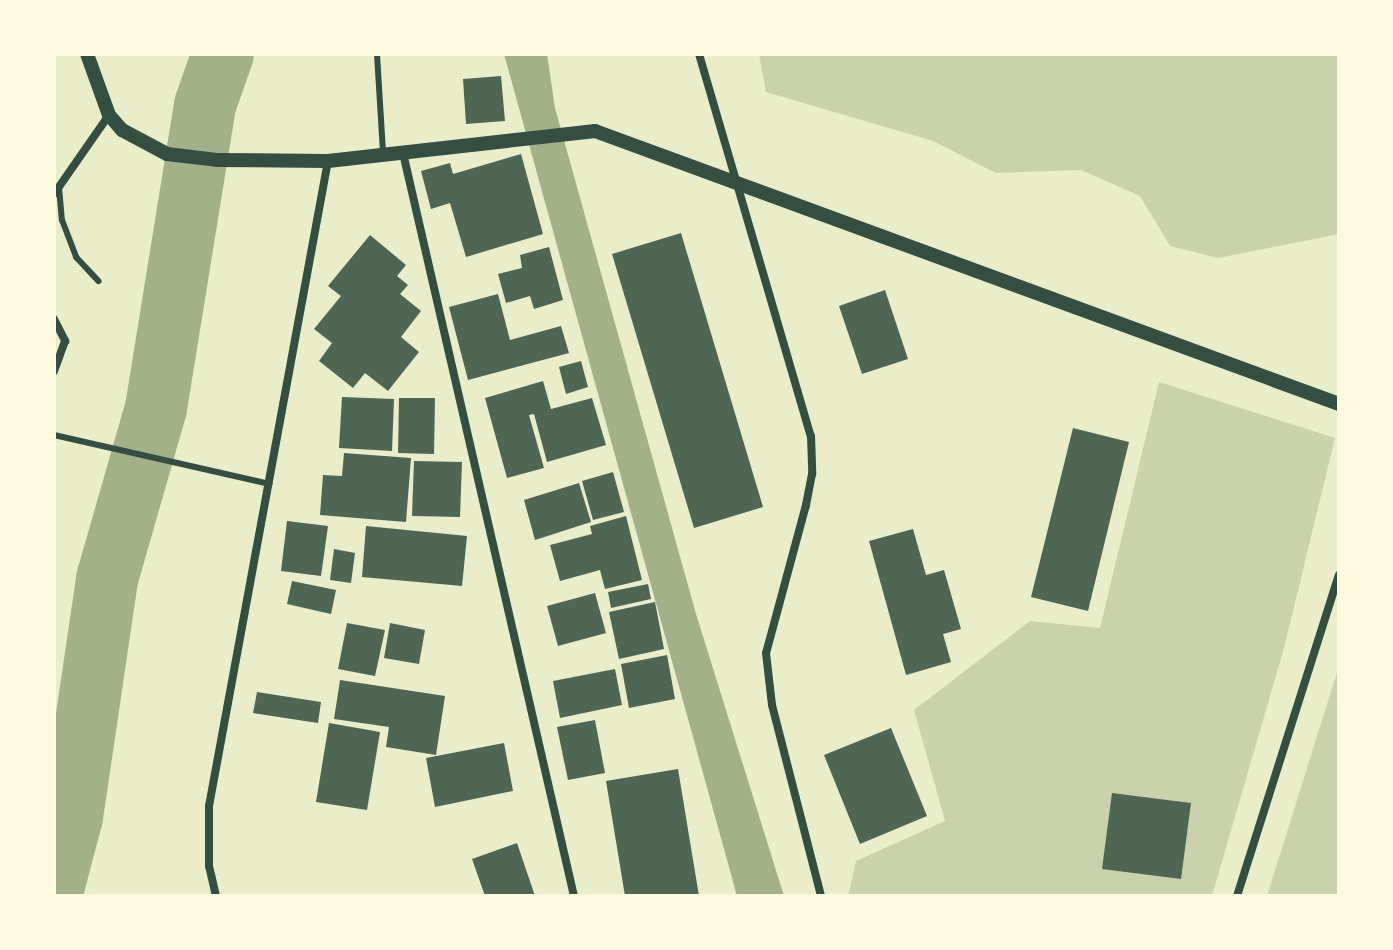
<!DOCTYPE html>
<html>
<head>
<meta charset="utf-8">
<style>
	body { margin:0 }
	#map { position:relative; width:1393px; height:950px; overflow:hidden; background:#e9edc9; font-family:Quicksand,sans-serif }
	div>[style] { position:absolute }
	[style*='--x'] { left:calc(var(--x)*1px); top:calc(var(--y)*1px); width:calc(var(--w)*1px); rotate:calc(var(--a)*1deg) }
	.green>* { inset:0; background:#cad2ad }
	.water>* { inset:0; background:#a3b18a }
	.river>* { height:62px; margin:-31px; padding:0 31px; transform-origin:31px; border-radius:31px; background:#a3b18a }
	.building>* { inset:0; background:#4f6655 }
	.service>* { height:6px; margin:-3px; padding:0 3px; transform-origin:3px; border-radius:3px; background:#344e41 }
	.minor>* { height:8px; margin:-4px; padding:0 4px; transform-origin:4px; border-radius:4px; background:#344e41 }
	.tertiary>* { height:14px; margin:-7px; padding:0 7px; transform-origin:7px; border-radius:7px; background:#344e41 }
	span { translate:-50% -50%; white-space:nowrap; text-align:center; line-height:1.15; -webkit-text-stroke:6px #fefae0; paint-order:stroke }
	.frame { position:absolute; inset:0; border:56px solid #fefae0; pointer-events:none }
</style>
</head>
<body>
<div id="map">
	<div class="green">
		<div style="clip-path:polygon(759px 54px,1339px 54px,1339px 234px,1218px 258px,1170px 246px,1140px 196px,1081px 170px,996px 173px,933px 141px,766px 92px)"></div>
		<div style="clip-path:polygon(1159px 382px,1335px 438px,1284px 648px,1212px 896px,848px 896px,856px 861px,945px 821px,914px 710px,1030px 621px,1100px 628px)"></div>
		<div style="clip-path:polygon(1339px 666px,1339px 896px,1267px 896px)"></div>
	</div>
	<div class="water">
		<div style="clip-path:polygon(504px 54px,547px 54px,555px 108px,696px 614px,784px 896px,737px 896px)"></div>
	</div>
	<div class="river">
		<div style="--x:54;--y:885;--w:70;--a:-75.2"></div>
		<div style="--x:72;--y:817;--w:241;--a:-81.6"></div>
		<div style="--x:107;--y:579;--w:178;--a:-74"></div>
		<div style="--x:156;--y:408;--w:307;--a:-80.8"></div>
		<div style="--x:205;--y:105;--w:54;--a:-70.6"></div>
	</div>
	<div class="building">
		<div style="clip-path:polygon(501px 76px,505px 121px,466px 124px,463px 79px)"></div>
		<div style="clip-path:polygon(521px 154px,543px 234px,466px 257px,450px 203px,431px 209px,421px 171px,450px 163px,453px 174px)"></div>
		<div style="clip-path:polygon(681px 233px,763px 507px,694px 528px,612px 254px)"></div>
		<div style="clip-path:polygon(370px 235px,406px 265px,397px 276px,408px 285px,400px 294px,421px 311px,401px 337px,419px 352px,388px 391px,365px 373px,353px 388px,319px 361px,332px 343px,314px 329px,341px 296px,328px 286px)"></div>
		<div style="clip-path:polygon(549px 247px,563px 300px,534px 309px,530px 296px,506px 303px,498px 274px,522px 268px,520px 255px)"></div>
		<div style="clip-path:polygon(885px 290px,908px 359px,862px 374px,839px 306px)"></div>
		<div style="clip-path:polygon(498px 294px,510px 340px,561px 326px,569px 353px,468px 380px,449px 307px)"></div>
		<div style="clip-path:polygon(581px 361px,588px 387px,566px 394px,559px 367px)"></div>
		<div style="clip-path:polygon(543px 381px,551px 409px,592px 398px,606px 445px,547px 462px,534px 414px,529px 415px,544px 468px,507px 478px,485px 398px)"></div>
		<div style="clip-path:polygon(342px 397px,394px 399px,392px 451px,339px 448px)"></div>
		<div style="clip-path:polygon(399px 398px,435px 398px,434px 454px,398px 453px)"></div>
		<div style="clip-path:polygon(1073px 428px,1129px 442px,1088px 611px,1031px 597px)"></div>
		<div style="clip-path:polygon(344px 453px,411px 458px,406px 522px,320px 515px,323px 475px,342px 476px)"></div>
		<div style="clip-path:polygon(414px 461px,462px 462px,460px 517px,412px 516px)"></div>
		<div style="clip-path:polygon(613px 472px,624px 512px,593px 520px,582px 481px)"></div>
		<div style="clip-path:polygon(579px 483px,591px 522px,535px 540px,524px 500px)"></div>
		<div style="clip-path:polygon(626px 516px,642px 580px,605px 589px,600px 570px,560px 581px,550px 545px,592px 534px,590px 526px)"></div>
		<div style="clip-path:polygon(287px 521px,328px 526px,321px 576px,281px 571px)"></div>
		<div style="clip-path:polygon(366px 526px,467px 536px,462px 586px,362px 577px)"></div>
		<div style="clip-path:polygon(913px 529px,926px 575px,944px 570px,961px 629px,943px 634px,951px 662px,906px 675px,869px 541px)"></div>
		<div style="clip-path:polygon(334px 549px,355px 553px,351px 583px,330px 580px)"></div>
		<div style="clip-path:polygon(292px 581px,336px 590px,331px 614px,287px 604px)"></div>
		<div style="clip-path:polygon(648px 584px,651px 599px,611px 608px,608px 592px)"></div>
		<div style="clip-path:polygon(595px 593px,606px 633px,558px 646px,547px 606px)"></div>
		<div style="clip-path:polygon(655px 602px,664px 649px,619px 659px,609px 612px)"></div>
		<div style="clip-path:polygon(347px 623px,385px 630px,375px 676px,338px 669px)"></div>
		<div style="clip-path:polygon(390px 623px,425px 630px,419px 664px,384px 658px)"></div>
		<div style="clip-path:polygon(667px 655px,675px 699px,629px 708px,621px 664px)"></div>
		<div style="clip-path:polygon(615px 669px,622px 705px,560px 718px,553px 681px)"></div>
		<div style="clip-path:polygon(340px 680px,445px 696px,436px 755px,386px 747px,389px 727px,334px 719px)"></div>
		<div style="clip-path:polygon(257px 692px,321px 702px,318px 723px,253px 713px)"></div>
		<div style="clip-path:polygon(595px 720px,605px 773px,568px 780px,557px 727px)"></div>
		<div style="clip-path:polygon(329px 723px,380px 732px,367px 810px,316px 802px)"></div>
		<div style="clip-path:polygon(891px 728px,927px 816px,860px 844px,824px 755px)"></div>
		<div style="clip-path:polygon(504px 743px,513px 791px,435px 807px,426px 758px)"></div>
		<div style="clip-path:polygon(678px 769px,699px 896px,625px 896px,606px 781px)"></div>
		<div style="clip-path:polygon(1112px 793px,1191px 803px,1181px 879px,1102px 869px)"></div>
		<div style="clip-path:polygon(517px 843px,535px 896px,485px 896px,472px 859px)"></div>
	</div>
	<div class="service">
		<div style="--x:377;--y:54;--w:99;--a:86.5"></div>
		<div style="--x:59;--y:187;--w:33;--a:85"></div>
		<div style="--x:62;--y:220;--w:40;--a:69"></div>
		<div style="--x:76;--y:257;--w:33;--a:47"></div>
		<div style="--x:54;--y:435;--w:221;--a:12.8"></div>
	</div>
	<div class="minor">
		<div style="--x:699;--y:54;--w:398;--a:73.7"></div>
		<div style="--x:811;--y:436;--w:38;--a:88"></div>
		<div style="--x:812;--y:474;--w:32;--a:101"></div>
		<div style="--x:806;--y:505;--w:153;--a:105.1"></div>
		<div style="--x:766;--y:653;--w:52;--a:83.4"></div>
		<div style="--x:772;--y:705;--w:197;--a:75.6"></div>
		<div style="--x:403;--y:153;--w:762;--a:77.04"></div>
		<div style="--x:54;--y:194;--w:96;--a:-55.2"></div>
		<div style="--x:54;--y:319;--w:25;--a:63"></div>
		<div style="--x:65;--y:341;--w:32;--a:110"></div>
		<div style="--x:216;--y:896;--w:31;--a:-103"></div>
		<div style="--x:209;--y:866;--w:60;--a:-90"></div>
		<div style="--x:209;--y:806;--w:656;--a:-79.55"></div>
		<div style="--x:1237;--y:896;--w:337;--a:-72.4"></div>
	</div>
	<div class="tertiary">
		<div style="--x:87;--y:54;--w:65;--a:70.2"></div>
		<div style="--x:109;--y:115;--w:20;--a:49"></div>
		<div style="--x:122;--y:130;--w:51;--a:28.1"></div>
		<div style="--x:167;--y:154;--w:50;--a:6.8"></div>
		<div style="--x:217;--y:160;--w:111;--a:0.5"></div>
		<div style="--x:328;--y:161;--w:269;--a:-6.4"></div>
		<div style="--x:595;--y:131;--w:793;--a:20.15"></div>
	</div>
	<div class="frame"></div>
</div>
</body>
</html>
